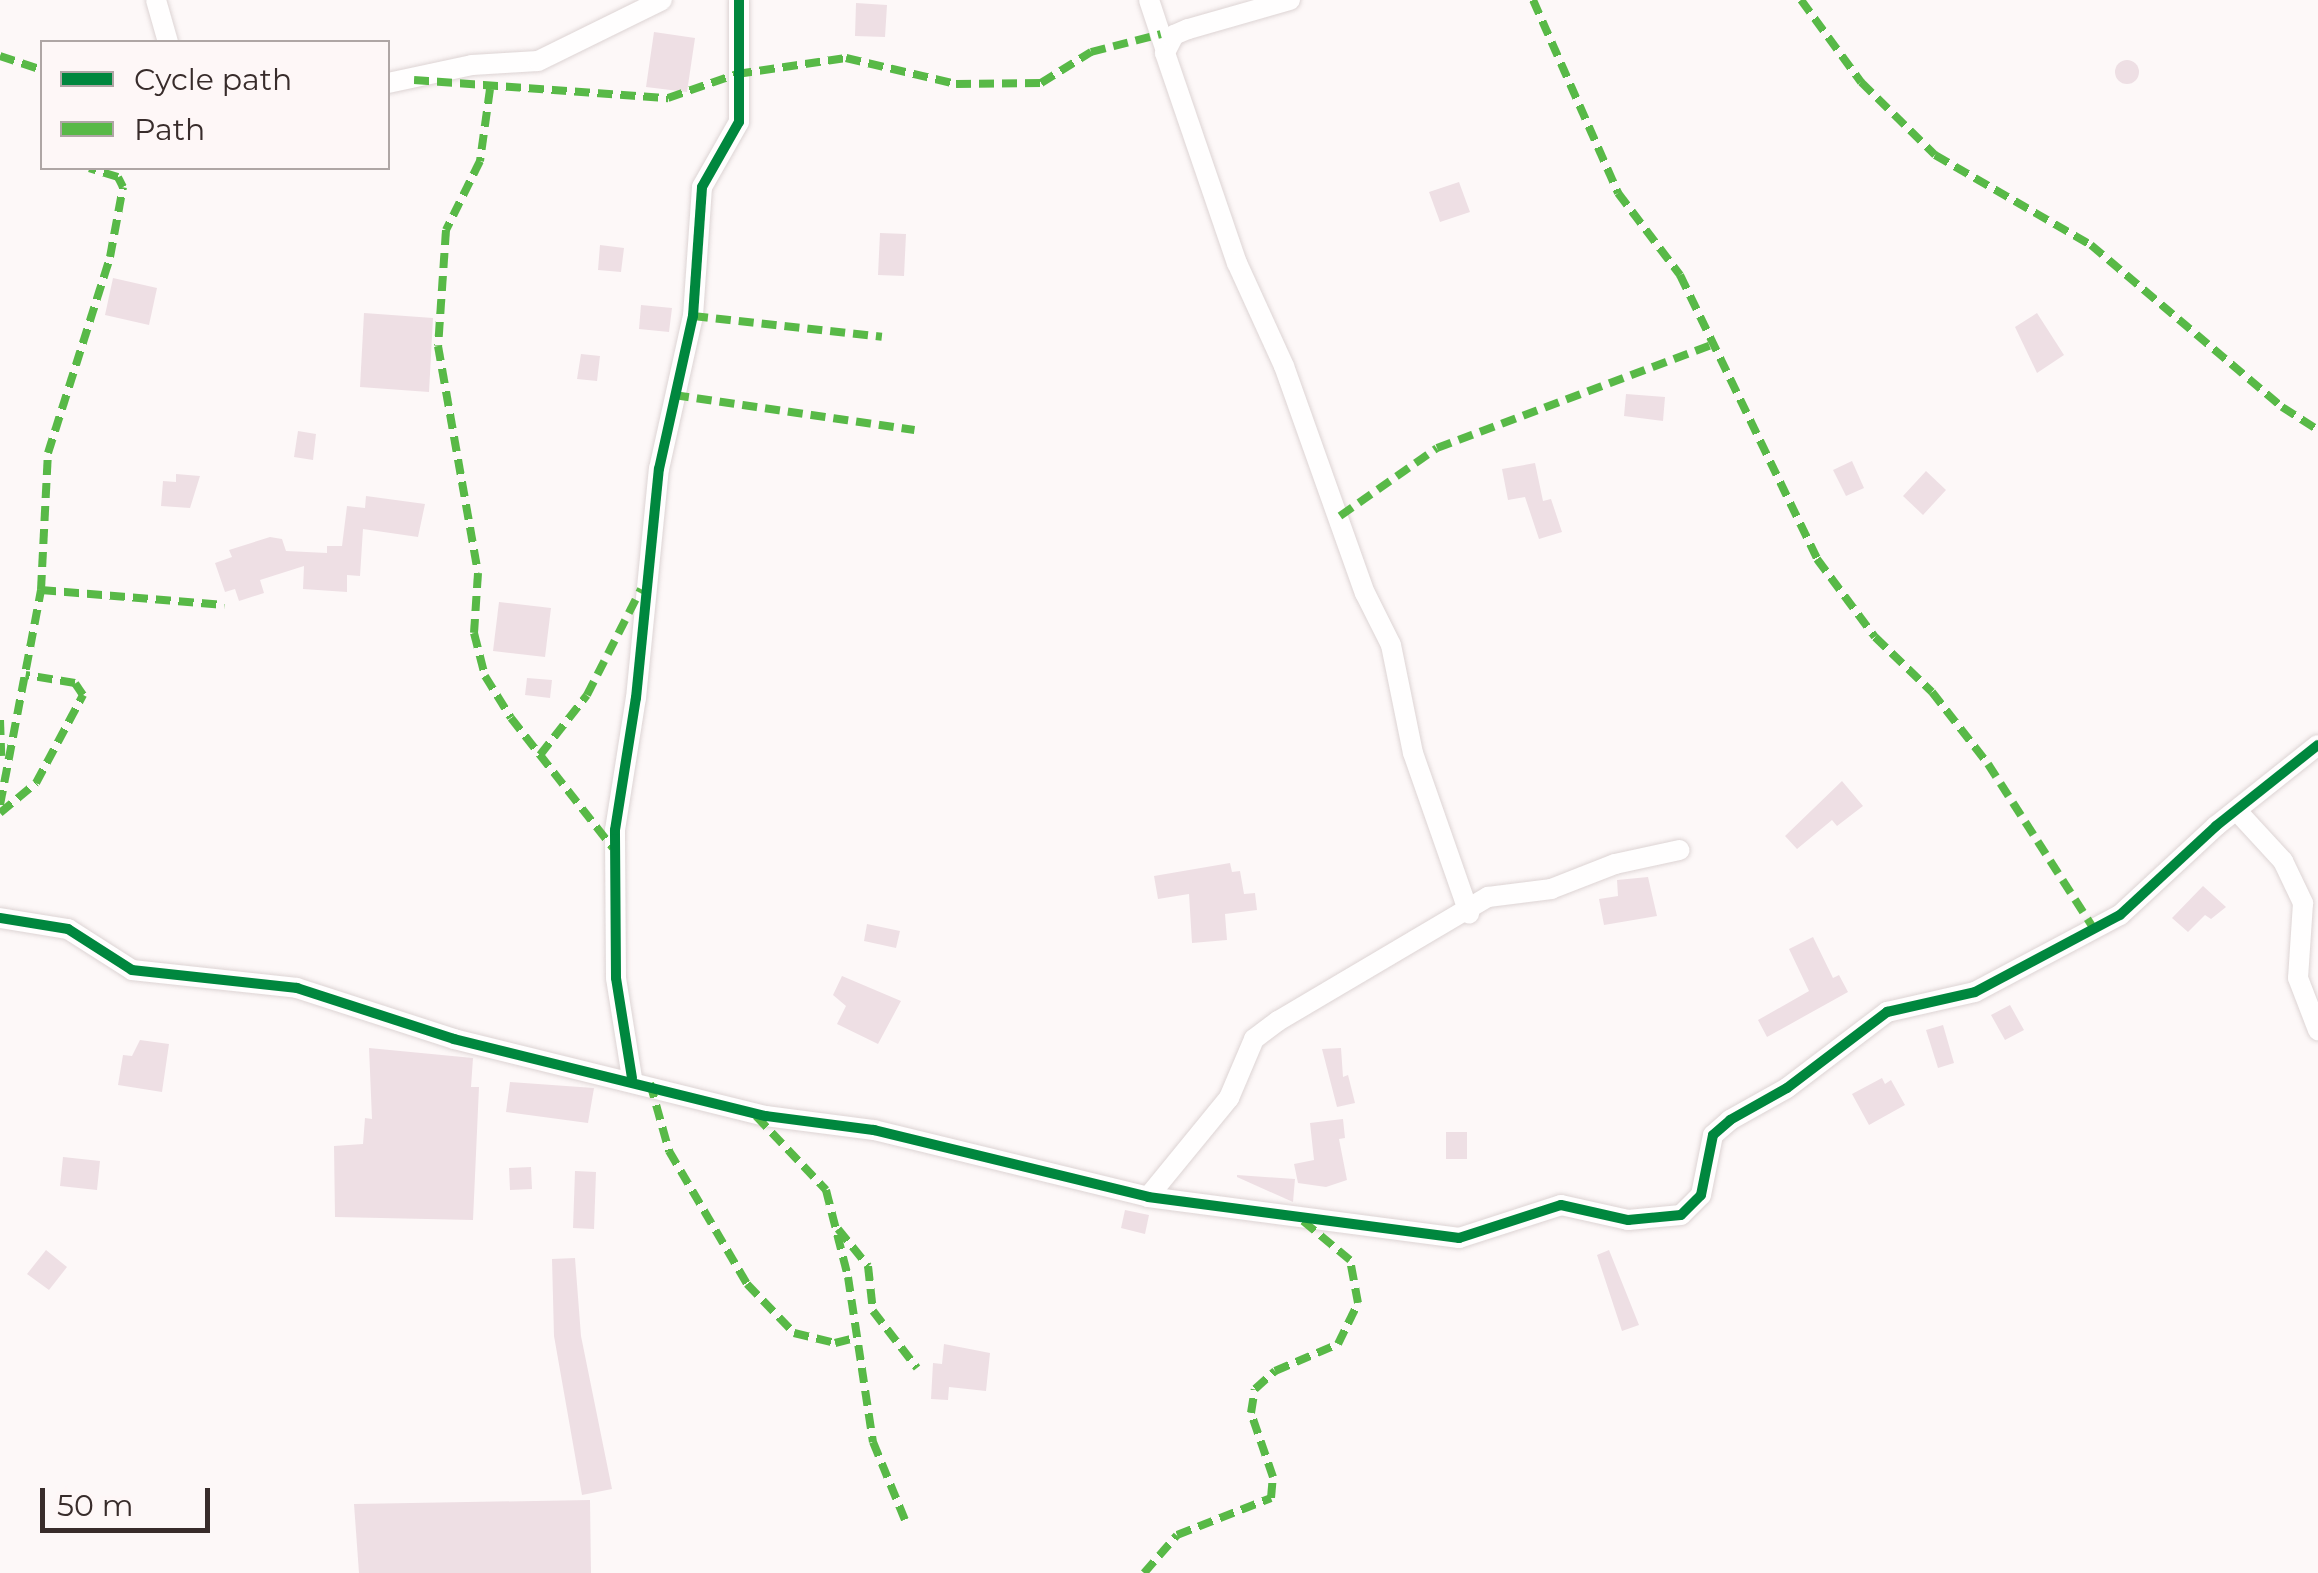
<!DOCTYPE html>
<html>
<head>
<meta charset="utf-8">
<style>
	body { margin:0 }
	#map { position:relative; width:2318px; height:1573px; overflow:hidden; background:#fdf8f8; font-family:Montserrat,sans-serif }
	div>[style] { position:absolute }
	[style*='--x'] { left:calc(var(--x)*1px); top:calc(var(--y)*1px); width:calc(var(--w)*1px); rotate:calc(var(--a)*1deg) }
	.building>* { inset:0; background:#eedfe4 }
	.round { border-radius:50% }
	.roads { filter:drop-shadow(0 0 2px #ddd4d4) drop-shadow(0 0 2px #ddd4d4) }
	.minor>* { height:20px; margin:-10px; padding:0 10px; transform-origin:10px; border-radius:10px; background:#fffefe }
	.quiet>* { height:8px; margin-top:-4px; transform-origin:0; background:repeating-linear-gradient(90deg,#58b947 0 15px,transparent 0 23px) }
	.cycleway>* { height:10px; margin:-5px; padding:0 5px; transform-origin:5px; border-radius:5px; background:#00873e }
	span { translate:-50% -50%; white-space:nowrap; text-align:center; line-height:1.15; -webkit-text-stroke:8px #fef7f7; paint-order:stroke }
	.legend { position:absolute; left:40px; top:40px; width:350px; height:130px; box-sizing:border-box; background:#fef7f7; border:2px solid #afa6a5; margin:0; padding:12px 18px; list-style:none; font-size:30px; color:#382c2b }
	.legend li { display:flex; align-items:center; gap:20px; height:50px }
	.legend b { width:50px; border:2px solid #afa6a5 }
	.scale { position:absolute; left:40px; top:1488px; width:170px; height:45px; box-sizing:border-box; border:5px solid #382c2b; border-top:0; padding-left:12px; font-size:30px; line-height:35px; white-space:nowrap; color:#382c2b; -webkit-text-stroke:8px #fef7f7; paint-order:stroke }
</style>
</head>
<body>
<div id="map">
	<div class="building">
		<div style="clip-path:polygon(856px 3px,887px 5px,885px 37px,855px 36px)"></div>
		<div style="clip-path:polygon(654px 32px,695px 38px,687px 92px,646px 87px)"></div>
		<div class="round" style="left:2115px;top:60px;width:24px;height:24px"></div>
		<div style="clip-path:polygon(1459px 182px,1470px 212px,1440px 222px,1429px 192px)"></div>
		<div style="clip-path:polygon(880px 233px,906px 234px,904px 276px,878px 275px)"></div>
		<div style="clip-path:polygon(600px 245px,624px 248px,621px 272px,598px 270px)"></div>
		<div style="clip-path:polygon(113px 278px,157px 288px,149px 325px,105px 315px)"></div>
		<div style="clip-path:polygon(641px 305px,672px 308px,669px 332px,639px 329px)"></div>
		<div style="clip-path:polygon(364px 313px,433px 318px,429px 392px,360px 387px)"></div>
		<div style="clip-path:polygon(2037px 313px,2064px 355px,2037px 373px,2015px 327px)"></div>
		<div style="clip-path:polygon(581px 354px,600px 356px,597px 381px,577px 379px)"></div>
		<div style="clip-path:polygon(1626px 394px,1665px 397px,1663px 421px,1624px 416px)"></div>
		<div style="clip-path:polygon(298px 431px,316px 434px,313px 460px,294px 457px)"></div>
		<div style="clip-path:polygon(1852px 461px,1864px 488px,1846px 496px,1833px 470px)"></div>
		<div style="clip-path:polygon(1535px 463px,1543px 501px,1551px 499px,1562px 532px,1539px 539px,1525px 497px,1508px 500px,1502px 469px)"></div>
		<div style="clip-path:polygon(1926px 471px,1946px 490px,1923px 515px,1903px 496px)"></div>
		<div style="clip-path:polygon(176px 474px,200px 476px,190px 508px,161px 506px,163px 481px,176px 482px)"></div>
		<div style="clip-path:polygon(366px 496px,425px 504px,418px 537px,363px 529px,360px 576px,347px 575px,347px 592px,303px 589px,304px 566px,260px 580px,264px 593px,239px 601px,235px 589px,225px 592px,215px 563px,232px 557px,229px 550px,270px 537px,282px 539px,286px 551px,327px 553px,327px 546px,342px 546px,347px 506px,365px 508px)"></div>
		<div style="clip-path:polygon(499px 602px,551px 608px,545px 657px,493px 651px)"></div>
		<div style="clip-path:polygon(527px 678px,552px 680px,550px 698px,525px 695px)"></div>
		<div style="clip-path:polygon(1842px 781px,1863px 806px,1837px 826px,1832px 820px,1797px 849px,1785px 836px)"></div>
		<div style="clip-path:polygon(1230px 863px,1232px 872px,1240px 871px,1244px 894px,1255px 893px,1257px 910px,1225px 914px,1227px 940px,1192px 943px,1189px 894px,1158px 899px,1154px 876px)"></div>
		<div style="clip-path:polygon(1648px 877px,1657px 916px,1604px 925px,1599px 899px,1618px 896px,1617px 880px)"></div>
		<div style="clip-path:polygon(2203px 886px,2226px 907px,2211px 919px,2205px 915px,2188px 932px,2172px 918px)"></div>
		<div style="clip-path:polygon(867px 924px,900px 931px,896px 948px,864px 941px)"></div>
		<div style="clip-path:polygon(1813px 937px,1833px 978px,1839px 975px,1848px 992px,1767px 1037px,1758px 1020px,1809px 991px,1789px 949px)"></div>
		<div style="clip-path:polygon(842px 976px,901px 1001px,878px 1044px,837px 1024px,846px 1006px,833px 995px)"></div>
		<div style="clip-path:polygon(2010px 1005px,2024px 1030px,2005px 1040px,1991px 1015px)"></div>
		<div style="clip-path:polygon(1943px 1025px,1954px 1063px,1938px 1068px,1926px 1030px)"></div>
		<div style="clip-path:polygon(140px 1040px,169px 1044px,162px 1092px,118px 1085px,123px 1055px,132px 1056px)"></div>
		<div style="clip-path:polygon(369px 1048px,473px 1058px,471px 1087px,479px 1087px,473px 1220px,335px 1217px,334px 1146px,363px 1144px,365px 1118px,372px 1119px)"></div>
		<div style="clip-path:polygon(1341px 1048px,1343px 1077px,1348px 1075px,1355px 1103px,1337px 1107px,1322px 1049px)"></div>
		<div style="clip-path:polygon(1882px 1078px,1885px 1084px,1891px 1080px,1905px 1105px,1869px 1125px,1852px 1094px)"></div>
		<div style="clip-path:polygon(510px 1082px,594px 1088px,588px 1123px,506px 1112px)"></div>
		<div style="clip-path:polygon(1343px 1119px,1345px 1138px,1339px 1139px,1347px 1180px,1326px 1187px,1298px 1183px,1294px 1164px,1314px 1160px,1310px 1123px)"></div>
		<div style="clip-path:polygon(1446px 1132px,1467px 1132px,1467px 1159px,1446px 1159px)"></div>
		<div style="clip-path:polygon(63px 1157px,100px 1161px,97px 1190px,60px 1186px)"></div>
		<div style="clip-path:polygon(531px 1167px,532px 1189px,510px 1190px,509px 1168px)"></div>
		<div style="clip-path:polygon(575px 1171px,596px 1172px,594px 1229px,573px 1228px)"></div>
		<div style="clip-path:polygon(1237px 1175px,1295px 1179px,1293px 1202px,1237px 1177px)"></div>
		<div style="clip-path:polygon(1125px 1210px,1149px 1215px,1145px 1234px,1121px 1228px)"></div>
		<div style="clip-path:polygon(46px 1250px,67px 1267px,49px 1290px,27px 1274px)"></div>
		<div style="clip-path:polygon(1609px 1250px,1639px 1325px,1622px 1331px,1597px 1255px)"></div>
		<div style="clip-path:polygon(575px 1258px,581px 1336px,612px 1489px,582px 1495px,554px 1336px,552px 1259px)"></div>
		<div style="clip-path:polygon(944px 1344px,990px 1353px,986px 1391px,949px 1387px,948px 1400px,931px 1399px,933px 1363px,942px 1364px)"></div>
		<div style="clip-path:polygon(590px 1500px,591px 1573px,359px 1573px,354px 1504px)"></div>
	</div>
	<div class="roads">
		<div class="minor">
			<div style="--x:156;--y:0;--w:44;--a:74.1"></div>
			<div style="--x:1149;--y:0;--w:51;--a:71.6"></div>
			<div style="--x:1290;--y:0;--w:106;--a:164.1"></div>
			<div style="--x:1188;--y:29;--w:15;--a:157"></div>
			<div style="--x:1174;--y:35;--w:20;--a:117"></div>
			<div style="--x:1165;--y:53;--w:222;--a:71.1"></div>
			<div style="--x:1237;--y:263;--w:113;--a:65.5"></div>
			<div style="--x:1284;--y:366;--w:241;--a:70.4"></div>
			<div style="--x:1365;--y:593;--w:58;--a:63.4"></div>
			<div style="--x:1391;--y:645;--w:110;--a:78.5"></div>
			<div style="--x:1413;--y:753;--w:170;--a:70.7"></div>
			<div style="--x:388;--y:83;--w:86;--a:-12.1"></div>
			<div style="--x:472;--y:65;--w:66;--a:-3.5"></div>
			<div style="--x:538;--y:61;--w:138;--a:-26.2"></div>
			<div style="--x:2237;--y:811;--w:68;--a:47.4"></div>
			<div style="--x:2283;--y:861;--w:47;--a:64.5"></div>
			<div style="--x:2303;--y:903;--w:75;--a:93.8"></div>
			<div style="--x:2298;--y:978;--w:56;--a:69"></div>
			<div style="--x:0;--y:918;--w:69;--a:9.2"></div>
			<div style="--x:68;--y:929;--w:76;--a:32.6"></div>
			<div style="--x:132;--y:970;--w:166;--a:6.2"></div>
			<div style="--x:297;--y:988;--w:165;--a:18"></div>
			<div style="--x:454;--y:1039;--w:321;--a:13.9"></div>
			<div style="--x:766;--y:1116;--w:109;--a:7.4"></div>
			<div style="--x:874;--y:1130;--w:282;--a:13.7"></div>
			<div style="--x:1148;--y:1197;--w:314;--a:7.5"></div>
			<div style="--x:1459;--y:1238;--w:107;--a:-17.9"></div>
			<div style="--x:1561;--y:1205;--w:69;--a:12.6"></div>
			<div style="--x:1628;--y:1220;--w:53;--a:-5.4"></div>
			<div style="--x:1681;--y:1215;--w:28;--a:-45"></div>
			<div style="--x:1701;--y:1195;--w:61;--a:-78.7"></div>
			<div style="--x:1713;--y:1135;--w:23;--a:-41"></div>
			<div style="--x:1730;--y:1120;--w:65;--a:-29.3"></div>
			<div style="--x:1787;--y:1088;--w:126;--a:-37.2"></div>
			<div style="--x:1887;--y:1012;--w:90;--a:-12.8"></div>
			<div style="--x:1975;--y:992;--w:164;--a:-28"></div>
			<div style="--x:2120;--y:915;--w:131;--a:-42.8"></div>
			<div style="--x:2216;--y:826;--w:130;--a:-38.5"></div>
			<div style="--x:632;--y:1078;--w:101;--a:-99.1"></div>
			<div style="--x:616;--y:978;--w:148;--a:-90.4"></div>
			<div style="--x:615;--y:830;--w:134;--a:-81"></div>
			<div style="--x:636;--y:698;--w:230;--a:-84.3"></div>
			<div style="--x:659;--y:469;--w:157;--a:-77.5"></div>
			<div style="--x:693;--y:316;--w:129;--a:-86"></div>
			<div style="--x:702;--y:187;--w:75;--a:-60.4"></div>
			<div style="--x:739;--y:122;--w:122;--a:-90"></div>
			<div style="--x:1148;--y:1197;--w:128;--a:-50.7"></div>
			<div style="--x:1229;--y:1098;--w:64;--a:-67"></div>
			<div style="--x:1254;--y:1039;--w:30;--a:-37"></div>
			<div style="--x:1278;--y:1021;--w:244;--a:-30.6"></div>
			<div style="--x:1488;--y:897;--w:64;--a:-7.2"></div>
			<div style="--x:1551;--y:889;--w:69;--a:-21.3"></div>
			<div style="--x:1615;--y:864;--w:66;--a:-12.2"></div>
		</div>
	</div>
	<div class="quiet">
		<div style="--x:1533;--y:0;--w:211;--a:66.2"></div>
		<div style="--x:1618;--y:193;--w:103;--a:52.9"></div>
		<div style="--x:1680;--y:275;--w:315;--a:64.2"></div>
		<div style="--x:1817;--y:559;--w:97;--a:53.4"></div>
		<div style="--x:1875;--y:637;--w:79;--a:44"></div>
		<div style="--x:1932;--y:692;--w:91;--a:52.1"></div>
		<div style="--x:1988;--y:764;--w:196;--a:57.3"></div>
		<div style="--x:1801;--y:0;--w:102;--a:53.8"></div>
		<div style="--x:1861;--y:82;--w:104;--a:44.6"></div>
		<div style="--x:1935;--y:155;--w:180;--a:30"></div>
		<div style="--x:2091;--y:245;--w:250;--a:40.3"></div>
		<div style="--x:2282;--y:407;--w:43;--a:32.6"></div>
		<div style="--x:0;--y:56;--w:44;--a:18.4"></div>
		<div style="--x:414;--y:80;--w:255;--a:4.1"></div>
		<div style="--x:668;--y:98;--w:73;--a:-19.2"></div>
		<div style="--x:737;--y:74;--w:110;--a:-8.4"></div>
		<div style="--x:846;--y:58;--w:113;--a:13.3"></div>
		<div style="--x:956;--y:84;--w:85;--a:-0.7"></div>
		<div style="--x:1041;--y:83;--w:59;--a:-31.8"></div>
		<div style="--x:1091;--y:52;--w:72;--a:-14.4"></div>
		<div style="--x:490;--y:89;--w:73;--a:97.9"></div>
		<div style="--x:480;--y:161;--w:77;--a:116.2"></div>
		<div style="--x:446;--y:230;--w:116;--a:93.9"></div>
		<div style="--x:438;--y:346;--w:230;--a:80"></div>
		<div style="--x:478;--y:573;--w:60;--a:93.8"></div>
		<div style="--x:474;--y:633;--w:44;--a:75.7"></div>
		<div style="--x:485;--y:676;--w:49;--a:58.2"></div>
		<div style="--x:511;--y:718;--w:165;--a:51.9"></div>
		<div style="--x:693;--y:316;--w:190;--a:6.3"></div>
		<div style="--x:674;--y:395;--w:243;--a:8.3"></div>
		<div style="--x:1340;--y:516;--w:118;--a:-35"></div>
		<div style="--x:1437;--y:448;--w:293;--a:-20.6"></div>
		<div style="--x:41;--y:590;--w:184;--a:4.7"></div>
		<div style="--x:0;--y:720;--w:36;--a:88"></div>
		<div style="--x:540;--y:755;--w:76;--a:-51.9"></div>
		<div style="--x:587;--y:695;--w:119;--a:-63"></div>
		<div style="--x:0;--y:805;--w:219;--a:-79.2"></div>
		<div style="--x:41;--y:590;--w:137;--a:-87.1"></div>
		<div style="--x:48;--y:453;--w:206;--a:-72.4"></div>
		<div style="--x:110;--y:257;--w:71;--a:-79.5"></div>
		<div style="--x:123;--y:187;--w:11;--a:-117"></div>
		<div style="--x:118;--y:177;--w:30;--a:-163"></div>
		<div style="--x:0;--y:813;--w:47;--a:-39.8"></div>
		<div style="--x:36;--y:783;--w:100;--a:-61.9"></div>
		<div style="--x:83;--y:695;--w:14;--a:-124"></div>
		<div style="--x:75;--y:683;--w:50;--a:-170.7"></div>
		<div style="--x:650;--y:1083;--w:71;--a:74.4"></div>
		<div style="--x:669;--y:1151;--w:154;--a:59.6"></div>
		<div style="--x:747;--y:1284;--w:68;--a:46.2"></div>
		<div style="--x:794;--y:1333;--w:42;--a:13.7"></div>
		<div style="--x:835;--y:1343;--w:21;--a:-14"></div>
		<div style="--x:756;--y:1116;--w:102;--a:46.6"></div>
		<div style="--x:826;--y:1190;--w:90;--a:75.8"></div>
		<div style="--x:848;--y:1277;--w:167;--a:81.4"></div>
		<div style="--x:873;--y:1442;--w:84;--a:67.7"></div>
		<div style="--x:838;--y:1229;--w:48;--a:51"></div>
		<div style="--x:868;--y:1266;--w:45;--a:83.7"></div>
		<div style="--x:873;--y:1311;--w:72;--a:52.3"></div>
		<div style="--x:1144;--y:1573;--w:50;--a:-49"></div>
		<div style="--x:1177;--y:1535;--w:101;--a:-21.5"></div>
		<div style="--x:1271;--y:1498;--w:21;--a:-85"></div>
		<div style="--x:1273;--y:1477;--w:68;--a:-109"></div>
		<div style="--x:1251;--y:1413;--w:24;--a:-81"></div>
		<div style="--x:1255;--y:1389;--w:27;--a:-42"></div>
		<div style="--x:1275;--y:1371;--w:69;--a:-23.2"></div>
		<div style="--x:1338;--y:1344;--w:46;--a:-64"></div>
		<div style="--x:1358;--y:1303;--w:44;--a:-100.5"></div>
		<div style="--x:1350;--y:1260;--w:61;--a:-140.3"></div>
	</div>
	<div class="cycleway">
		<div style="--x:0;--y:918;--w:69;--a:9.2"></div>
		<div style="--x:68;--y:929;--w:76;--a:32.6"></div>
		<div style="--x:132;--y:970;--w:166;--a:6.2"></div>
		<div style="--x:297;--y:988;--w:165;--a:18"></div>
		<div style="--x:454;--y:1039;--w:321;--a:13.9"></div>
		<div style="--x:766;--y:1116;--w:109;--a:7.4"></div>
		<div style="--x:874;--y:1130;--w:282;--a:13.7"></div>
		<div style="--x:1148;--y:1197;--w:314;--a:7.5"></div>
		<div style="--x:1459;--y:1238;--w:107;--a:-17.9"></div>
		<div style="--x:1561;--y:1205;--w:69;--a:12.6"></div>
		<div style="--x:1628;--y:1220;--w:53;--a:-5.4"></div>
		<div style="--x:1681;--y:1215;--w:28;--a:-45"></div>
		<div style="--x:1701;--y:1195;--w:61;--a:-78.7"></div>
		<div style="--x:1713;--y:1135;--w:23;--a:-41"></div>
		<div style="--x:1730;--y:1120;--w:65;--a:-29.3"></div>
		<div style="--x:1787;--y:1088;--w:126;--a:-37.2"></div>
		<div style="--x:1887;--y:1012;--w:90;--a:-12.8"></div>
		<div style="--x:1975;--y:992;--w:164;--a:-28"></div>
		<div style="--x:2120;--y:915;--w:131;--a:-42.8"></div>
		<div style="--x:2216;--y:826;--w:130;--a:-38.5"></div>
		<div style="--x:632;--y:1078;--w:101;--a:-99.1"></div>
		<div style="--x:616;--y:978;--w:148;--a:-90.4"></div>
		<div style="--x:615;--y:830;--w:134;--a:-81"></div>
		<div style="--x:636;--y:698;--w:230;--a:-84.3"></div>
		<div style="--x:659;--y:469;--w:157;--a:-77.5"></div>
		<div style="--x:693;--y:316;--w:129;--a:-86"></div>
		<div style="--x:702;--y:187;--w:75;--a:-60.4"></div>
		<div style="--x:739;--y:122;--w:122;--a:-90"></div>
	</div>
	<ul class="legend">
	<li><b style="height:12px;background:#00873e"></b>Cycle path</li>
	<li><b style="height:12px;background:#58b947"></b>Path</li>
	</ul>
	<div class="scale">50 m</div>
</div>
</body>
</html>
